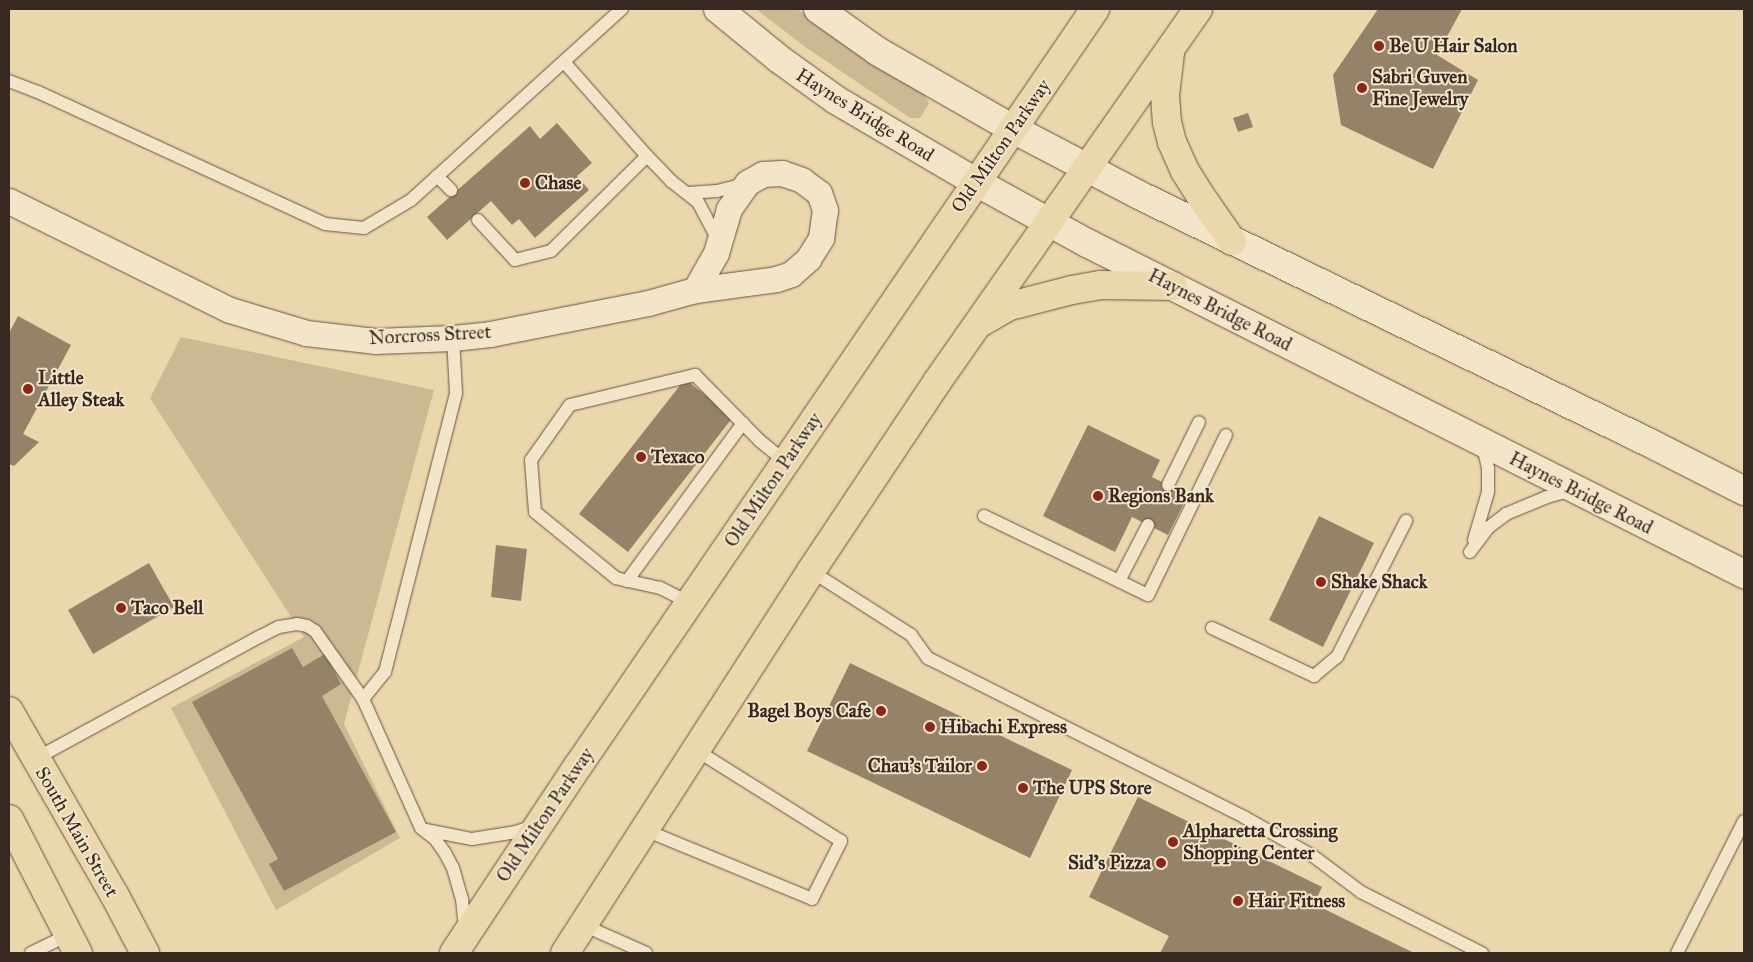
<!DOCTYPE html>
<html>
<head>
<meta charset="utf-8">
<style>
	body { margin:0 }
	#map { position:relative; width:1753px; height:962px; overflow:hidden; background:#ebd7ac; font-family:"IM FELL Great Primer",serif }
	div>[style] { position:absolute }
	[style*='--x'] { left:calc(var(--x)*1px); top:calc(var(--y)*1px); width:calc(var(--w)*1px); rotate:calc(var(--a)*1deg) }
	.green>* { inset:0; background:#ccb994 }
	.building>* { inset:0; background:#958369 }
	.roads { filter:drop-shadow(0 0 1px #645444) drop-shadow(0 0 1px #645444) }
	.service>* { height:12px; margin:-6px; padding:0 6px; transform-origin:6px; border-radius:6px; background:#f2e5c9 }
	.minor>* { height:25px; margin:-12.5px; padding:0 12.5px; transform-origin:12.5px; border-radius:12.5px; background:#f2e5c9 }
	.tertiary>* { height:28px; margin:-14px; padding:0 14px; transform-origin:14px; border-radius:14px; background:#f2e5c9 }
	.secondary>* { height:28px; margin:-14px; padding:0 14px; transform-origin:14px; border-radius:14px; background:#f2e5c9 }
	.primary>* { height:28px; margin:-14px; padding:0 14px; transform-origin:14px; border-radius:14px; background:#ebd7ac }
	.trunk>* { height:28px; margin:-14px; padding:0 14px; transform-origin:14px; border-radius:14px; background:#ebd7ac }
	.dots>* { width:14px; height:14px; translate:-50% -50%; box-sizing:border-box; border:2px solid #f2e5c9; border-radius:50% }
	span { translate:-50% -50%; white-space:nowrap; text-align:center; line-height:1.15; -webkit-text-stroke:4px #f2e5c9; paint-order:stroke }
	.poi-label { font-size:19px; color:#372921; font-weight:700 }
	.left { translate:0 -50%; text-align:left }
	.right { translate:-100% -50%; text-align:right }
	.street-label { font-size:19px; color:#372921 }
	.frame { position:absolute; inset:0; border:10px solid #372921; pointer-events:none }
</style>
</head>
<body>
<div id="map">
	<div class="green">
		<div style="clip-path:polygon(756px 9px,797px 9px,877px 65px,924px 93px,929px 103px,920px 118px,910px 118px,804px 46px)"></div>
		<div style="clip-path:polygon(181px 337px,434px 390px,344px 724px,400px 838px,276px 910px,171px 708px,304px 637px,150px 398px)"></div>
	</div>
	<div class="building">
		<div style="clip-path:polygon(1378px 9px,1462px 9px,1437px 55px,1478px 80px,1433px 169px,1341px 125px,1333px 75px)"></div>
		<div style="clip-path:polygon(1248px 113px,1253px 127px,1238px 132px,1233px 118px)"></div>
		<div style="clip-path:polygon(557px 123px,592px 163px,577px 176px,589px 190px,535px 238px,519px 219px,512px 225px,491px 201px,447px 240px,427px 217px,530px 126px,540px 139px)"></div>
		<div style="clip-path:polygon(18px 316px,71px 345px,23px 434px,39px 442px,14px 466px,9px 464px,9px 333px)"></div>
		<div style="clip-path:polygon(685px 379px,733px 417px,628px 552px,579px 514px)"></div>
		<div style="clip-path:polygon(1088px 425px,1160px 460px,1152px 477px,1188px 495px,1168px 535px,1132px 517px,1115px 552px,1043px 516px)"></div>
		<div style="clip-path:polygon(1319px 516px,1374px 543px,1323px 647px,1269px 620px)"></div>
		<div style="clip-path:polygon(496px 545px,527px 549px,521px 601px,491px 597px)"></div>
		<div style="clip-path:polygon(149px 563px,174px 607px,93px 654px,68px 610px)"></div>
		<div style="clip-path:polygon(292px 648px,303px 667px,325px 654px,341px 684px,322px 696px,396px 832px,284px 891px,269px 864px,278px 859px,192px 702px)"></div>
		<div style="clip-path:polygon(850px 663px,1072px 770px,1030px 858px,807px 751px)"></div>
		<div style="clip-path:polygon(1138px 797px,1322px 887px,1314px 904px,1414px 953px,1160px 953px,1169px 936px,1089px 897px)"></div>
	</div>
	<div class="roads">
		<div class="service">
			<div style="--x:564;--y:62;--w:125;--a:48.6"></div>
			<div style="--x:647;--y:156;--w:35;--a:46"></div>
			<div style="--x:671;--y:181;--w:34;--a:38"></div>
			<div style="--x:698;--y:202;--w:43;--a:62.2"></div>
			<div style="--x:9;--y:81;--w:31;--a:21"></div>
			<div style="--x:38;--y:92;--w:316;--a:24.7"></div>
			<div style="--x:325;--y:224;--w:39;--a:6"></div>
			<div style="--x:364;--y:228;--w:55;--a:-30.8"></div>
			<div style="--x:411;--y:200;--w:285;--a:-42.2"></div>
			<div style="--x:437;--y:176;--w:20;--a:45"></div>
			<div style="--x:688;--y:193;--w:29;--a:-4"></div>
			<div style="--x:717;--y:191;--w:29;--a:-14"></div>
			<div style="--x:478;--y:220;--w:54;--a:47.2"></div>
			<div style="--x:515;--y:260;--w:37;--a:-14"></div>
			<div style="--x:551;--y:251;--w:135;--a:-44.7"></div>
			<div style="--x:1168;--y:485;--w:70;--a:-63.8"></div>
			<div style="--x:984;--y:516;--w:150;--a:25.7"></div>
			<div style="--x:1119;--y:581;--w:63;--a:-62.6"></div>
			<div style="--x:1474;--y:540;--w:50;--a:-73.7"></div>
			<div style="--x:1488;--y:492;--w:24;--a:-90"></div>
			<div style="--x:1488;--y:468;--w:26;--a:-103"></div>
			<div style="--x:1470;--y:552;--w:31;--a:-53"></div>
			<div style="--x:1489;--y:527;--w:21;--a:-37"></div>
			<div style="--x:1506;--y:514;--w:44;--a:-22.5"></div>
			<div style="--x:1547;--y:497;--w:25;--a:-16"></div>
			<div style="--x:811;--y:571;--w:119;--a:32.6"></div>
			<div style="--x:911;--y:635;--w:29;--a:54"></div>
			<div style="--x:928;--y:658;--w:354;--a:26.7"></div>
			<div style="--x:1244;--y:817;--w:79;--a:29.5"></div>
			<div style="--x:1313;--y:856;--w:60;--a:36.9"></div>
			<div style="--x:1361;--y:892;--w:136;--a:26.8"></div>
			<div style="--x:627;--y:581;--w:196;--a:-53.7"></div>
			<div style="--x:1119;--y:581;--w:32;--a:26"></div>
			<div style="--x:1148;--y:595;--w:178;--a:-64"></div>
			<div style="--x:690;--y:603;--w:34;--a:-153"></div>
			<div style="--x:660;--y:588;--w:45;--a:-167.2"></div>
			<div style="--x:616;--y:578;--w:104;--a:-140.8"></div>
			<div style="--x:535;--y:512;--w:52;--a:-94.4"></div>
			<div style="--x:531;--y:460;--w:67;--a:-54.7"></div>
			<div style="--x:570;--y:405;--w:129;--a:-13.5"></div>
			<div style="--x:695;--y:375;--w:93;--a:45.4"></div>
			<div style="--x:760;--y:441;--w:33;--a:39"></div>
			<div style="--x:1212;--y:628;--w:113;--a:25.2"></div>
			<div style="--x:1314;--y:676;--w:30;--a:-40"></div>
			<div style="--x:1337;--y:657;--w:153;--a:-63.1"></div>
			<div style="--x:363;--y:699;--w:35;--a:-51"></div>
			<div style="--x:385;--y:672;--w:288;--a:-75.7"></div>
			<div style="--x:456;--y:393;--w:55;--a:-93.1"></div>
			<div style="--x:35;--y:759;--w:257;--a:-28.6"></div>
			<div style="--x:261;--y:636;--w:20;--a:-27"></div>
			<div style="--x:279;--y:627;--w:18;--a:-9"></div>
			<div style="--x:297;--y:624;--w:10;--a:11"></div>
			<div style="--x:307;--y:626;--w:9;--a:32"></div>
			<div style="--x:315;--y:631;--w:83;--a:54.8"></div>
			<div style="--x:363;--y:699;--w:141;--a:65.8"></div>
			<div style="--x:421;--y:828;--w:18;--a:38"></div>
			<div style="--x:435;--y:839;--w:17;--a:54"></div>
			<div style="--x:445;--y:853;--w:17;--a:62"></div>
			<div style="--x:453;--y:868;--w:32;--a:74"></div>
			<div style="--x:462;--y:899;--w:30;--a:84"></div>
			<div style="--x:426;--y:830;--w:47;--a:11.1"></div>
			<div style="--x:472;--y:839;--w:45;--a:-9"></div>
			<div style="--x:516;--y:832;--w:18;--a:-19"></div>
			<div style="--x:645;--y:830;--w:181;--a:22.4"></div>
			<div style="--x:812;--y:899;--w:65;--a:-63.4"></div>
			<div style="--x:841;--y:841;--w:171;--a:-147.9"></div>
			<div style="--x:583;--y:925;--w:69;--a:24"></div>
			<div style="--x:31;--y:953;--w:41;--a:-25.9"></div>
			<div style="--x:1677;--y:953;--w:148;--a:-63.1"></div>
		</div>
		<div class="minor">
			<div style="--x:9;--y:201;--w:246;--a:26.3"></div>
			<div style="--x:230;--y:310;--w:79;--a:16.8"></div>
			<div style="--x:306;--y:333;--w:69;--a:6.6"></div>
			<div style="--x:375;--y:341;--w:78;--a:-2.2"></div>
			<div style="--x:453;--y:338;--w:37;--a:-6"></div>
			<div style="--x:490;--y:334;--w:161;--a:-11.1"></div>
			<div style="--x:648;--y:303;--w:49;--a:-15.5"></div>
			<div style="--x:695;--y:290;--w:82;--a:-7.7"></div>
			<div style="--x:776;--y:279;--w:16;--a:-18"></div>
			<div style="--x:791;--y:274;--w:23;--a:-41"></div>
			<div style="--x:808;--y:259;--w:25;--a:-58"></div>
			<div style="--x:821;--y:238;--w:28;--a:-82"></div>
			<div style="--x:825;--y:210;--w:18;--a:-109"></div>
			<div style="--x:819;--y:193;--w:21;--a:-143"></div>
			<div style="--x:802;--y:180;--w:21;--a:-161"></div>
			<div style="--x:782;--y:173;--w:19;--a:177"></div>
			<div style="--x:763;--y:174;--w:18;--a:151"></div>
			<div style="--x:747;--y:183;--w:32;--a:125"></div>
			<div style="--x:729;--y:209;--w:46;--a:106.5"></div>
			<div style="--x:716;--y:253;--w:43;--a:119.6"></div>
		</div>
		<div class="tertiary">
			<div style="--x:718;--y:9;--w:79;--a:39.3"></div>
			<div style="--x:779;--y:59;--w:70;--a:35.7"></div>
			<div style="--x:836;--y:100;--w:162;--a:30.4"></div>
			<div style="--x:818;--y:9;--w:72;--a:35.4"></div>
			<div style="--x:877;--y:51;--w:157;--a:29.8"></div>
		</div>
		<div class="secondary">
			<div style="--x:1013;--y:129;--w:142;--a:27.6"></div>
			<div style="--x:1139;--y:195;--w:566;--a:25.89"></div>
			<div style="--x:1648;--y:442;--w:108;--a:27"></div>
			<div style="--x:976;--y:182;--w:127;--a:28.8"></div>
			<div style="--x:1087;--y:243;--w:736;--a:26.74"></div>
		</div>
		<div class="primary">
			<div style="--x:9;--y:711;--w:211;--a:60.2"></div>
			<div style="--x:114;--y:894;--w:67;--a:62.3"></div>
			<div style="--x:9;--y:819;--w:151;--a:62.8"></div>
		</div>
		<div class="trunk">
			<div style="--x:1170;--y:53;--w:42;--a:96.8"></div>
			<div style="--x:1165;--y:95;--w:27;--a:86"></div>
			<div style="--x:1167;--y:122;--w:21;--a:76"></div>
			<div style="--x:1172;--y:142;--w:32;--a:66"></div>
			<div style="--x:1185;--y:171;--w:28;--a:58"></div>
			<div style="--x:1200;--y:195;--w:56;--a:55.2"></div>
			<div style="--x:980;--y:323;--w:34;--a:-30"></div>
			<div style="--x:1010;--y:306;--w:64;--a:-14.5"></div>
			<div style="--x:1072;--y:290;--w:28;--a:-10"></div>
			<div style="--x:1100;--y:285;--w:73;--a:0.8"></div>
			<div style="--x:454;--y:953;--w:224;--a:-56.5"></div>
			<div style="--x:578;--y:766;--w:917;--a:-55.67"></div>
			<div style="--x:565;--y:953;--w:454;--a:-57.2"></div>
			<div style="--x:811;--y:571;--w:227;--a:-56.3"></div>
			<div style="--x:937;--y:382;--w:455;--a:-55"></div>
		</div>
	</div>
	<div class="dots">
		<div style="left:1379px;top:46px;background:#8f2418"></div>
		<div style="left:1362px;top:88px;background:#8f2418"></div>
		<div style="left:525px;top:183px;background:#8f2418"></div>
		<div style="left:28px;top:389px;background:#8f2418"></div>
		<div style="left:641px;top:457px;background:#8f2418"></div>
		<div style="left:1098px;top:496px;background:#8f2418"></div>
		<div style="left:1321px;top:582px;background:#8f2418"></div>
		<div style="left:121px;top:608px;background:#8f2418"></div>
		<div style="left:881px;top:711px;background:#8f2418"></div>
		<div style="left:930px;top:727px;background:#8f2418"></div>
		<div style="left:982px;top:766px;background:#8f2418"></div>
		<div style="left:1023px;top:788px;background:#8f2418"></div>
		<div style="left:1173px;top:842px;background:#8f2418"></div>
		<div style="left:1161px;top:863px;background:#8f2418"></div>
		<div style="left:1238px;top:901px;background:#8f2418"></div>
	</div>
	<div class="poi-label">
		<span class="left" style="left:1389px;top:46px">Be U Hair Salon</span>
		<span class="left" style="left:1372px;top:88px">Sabri Guven<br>Fine Jewelry</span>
		<span class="left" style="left:535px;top:183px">Chase</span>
		<span class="left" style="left:38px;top:389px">Little<br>Alley Steak</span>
		<span class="left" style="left:651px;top:457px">Texaco</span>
		<span class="left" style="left:1108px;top:496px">Regions Bank</span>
		<span class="left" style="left:1331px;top:582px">Shake Shack</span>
		<span class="left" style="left:131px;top:608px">Taco Bell</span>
		<span class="right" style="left:871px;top:711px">Bagel Boys Cafe</span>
		<span class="left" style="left:940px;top:727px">Hibachi Express</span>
		<span class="right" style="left:972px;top:766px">Chau’s Tailor</span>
		<span class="left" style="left:1033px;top:788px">The UPS Store</span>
		<span class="left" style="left:1183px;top:842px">Alpharetta Crossing<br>Shopping Center</span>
		<span class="right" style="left:1151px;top:863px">Sid’s Pizza</span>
		<span class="left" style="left:1248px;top:901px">Hair Fitness</span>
	</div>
	<div class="street-label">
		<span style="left:865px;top:115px;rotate:32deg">Haynes Bridge Road</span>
		<span style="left:1001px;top:146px;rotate:-55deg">Old Milton Parkway</span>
		<span style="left:1220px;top:310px;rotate:27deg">Haynes Bridge Road</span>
		<span style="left:430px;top:335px;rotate:-3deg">Norcross Street</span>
		<span style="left:773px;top:480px;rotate:-56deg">Old Milton Parkway</span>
		<span style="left:1581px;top:493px;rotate:27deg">Haynes Bridge Road</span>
		<span style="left:545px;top:815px;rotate:-56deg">Old Milton Parkway</span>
		<span style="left:77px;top:832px;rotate:60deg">South Main Street</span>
	</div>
	<div class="frame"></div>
</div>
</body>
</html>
